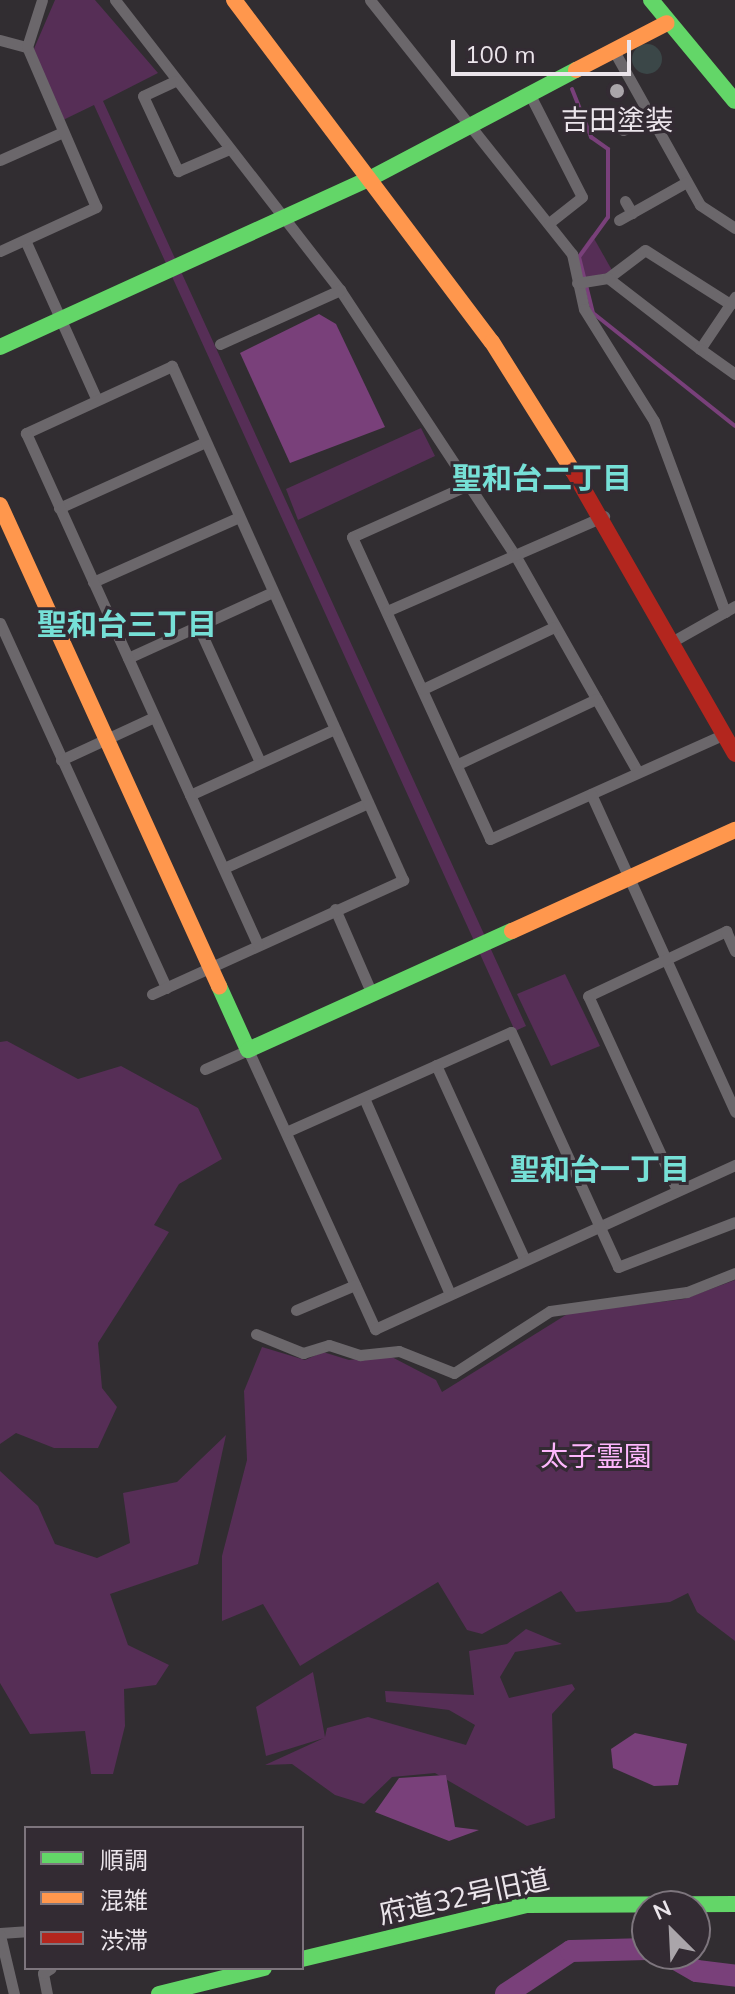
<!DOCTYPE html>
<html>
<head>
<meta charset="utf-8">
<style>
	body { margin:0 }
	#map { position:relative; width:735px; height:1994px; overflow:hidden; background:#312d31; font-family:Mulish,"Noto Sans JP",sans-serif }
	div>[style] { position:absolute }
	[style*='--x'] { left:calc(var(--x)*1px); top:calc(var(--y)*1px); width:calc(var(--w)*1px); rotate:calc(var(--a)*1deg) }
	.green>* { inset:0; background:#562e56 }
	.water>* { inset:0; background:#79407a }
	.stream>* { height:4px; margin:-2px; padding:0 2px; transform-origin:2px; border-radius:2px; background:#79407a }
	.river>* { height:22px; margin:-11px; padding:0 11px; transform-origin:11px; border-radius:11px; background:#79407a }
	.building>* { inset:0; background:#3b4748 }
	.round { border-radius:50% }
	.street>* { height:11px; margin:-5.5px; padding:0 5.5px; transform-origin:5.5px; border-radius:5.5px; background:#6b676b }
	.fast>* { height:16px; margin:-8px; padding:0 8px; transform-origin:8px; border-radius:8px; background:#63d668 }
	.slow>* { height:16px; margin:-8px; padding:0 8px; transform-origin:8px; border-radius:8px; background:#ff974d }
	.jam>* { height:16px; margin:-8px; padding:0 8px; transform-origin:8px; border-radius:8px; background:#b3261e }
	.dots>* { width:22px; height:22px; translate:-50% -50%; box-sizing:border-box; border:4px solid #332b33; border-radius:50% }
	span { translate:-50% -50%; white-space:nowrap; text-align:center; line-height:1.15; -webkit-text-stroke:6px #332b33; paint-order:stroke }
	.poi-label { font-size:28px; color:#ebe5eb }
	.park-label { font-size:28px; color:#feb7fd }
	.street-label { font-size:28px; color:#ebe5eb }
	.neighbourhood-label { font-size:30px; color:#76e0d7; font-weight:700 }
	.legend { position:absolute; left:24px; top:1826px; width:280px; height:144px; box-sizing:border-box; background:#332b33; border:2px solid #7d757d; margin:0; padding:10px 14px; list-style:none; font-size:24px; color:#ebe5eb }
	.legend li { display:flex; align-items:center; gap:16px; height:40px }
	.legend b { width:40px; border:2px solid #7d757d }
	.north { position:absolute; left:631px; top:1890px; width:80px; height:80px; box-sizing:border-box; background:#332b33; border:2px solid #7d757d; border-radius:50%; rotate:336deg; font-size:22px; font-weight:700; line-height:32px; text-align:center; color:#ebe5eb }
	.north::after { content:''; display:block; margin:auto; width:28px; height:36px; background:#aaa5aa; clip-path:polygon(50% 0,100% 100%,50% 72%,0 100%) }
	.scale { position:absolute; left:451px; top:40px; width:180px; height:36px; box-sizing:border-box; border:4px solid #ebe5eb; border-top:0; padding-left:10px; font-size:24px; line-height:28px; white-space:nowrap; color:#ebe5eb; -webkit-text-stroke:6px #332b33; paint-order:stroke }
</style>
</head>
<body>
<div id="map">
	<div class="green">
		<div style="clip-path:polygon(55px 0,95px 0,158px 73px,103px 101px,526px 1026px,515px 1031px,94px 105px,61px 121px,33px 51px)"></div>
		<div style="clip-path:polygon(592px 235px,613px 272px,581px 279px,577px 256px)"></div>
		<div style="clip-path:polygon(421px 428px,435px 456px,298px 520px,286px 489px)"></div>
		<div style="clip-path:polygon(565px 974px,600px 1046px,551px 1066px,517px 994px)"></div>
		<div style="clip-path:polygon(7px 1041px,78px 1079px,121px 1066px,198px 1108px,222px 1159px,179px 1184px,154px 1225px,169px 1232px,98px 1343px,102px 1388px,117px 1407px,98px 1448px,54px 1448px,16px 1433px,0 1444px,0 1042px)"></div>
		<div style="clip-path:polygon(735px 1280px,735px 1641px,697px 1612px,688px 1593px,670px 1602px,576px 1612px,561px 1591px,482px 1634px,467px 1630px,438px 1582px,300px 1666px,263px 1604px,222px 1621px,222px 1556px,247px 1460px,244px 1391px,262px 1347px,305px 1360px,323px 1352px,349px 1360px,388px 1355px,436px 1380px,442px 1392px,569px 1313px,684px 1299px)"></div>
		<div style="clip-path:polygon(226px 1435px,198px 1564px,110px 1594px,128px 1645px,169px 1665px,156px 1685px,124px 1689px,125px 1726px,113px 1774px,91px 1774px,85px 1731px,30px 1734px,0 1683px,0 1471px,38px 1506px,55px 1544px,97px 1558px,130px 1543px,123px 1493px,177px 1482px)"></div>
		<div style="clip-path:polygon(526px 1629px,562px 1644px,515px 1652px,500px 1677px,509px 1698px,572px 1684px,575px 1689px,552px 1714px,555px 1818px,527px 1826px,435px 1773px,392px 1777px,364px 1804px,335px 1795px,292px 1764px,265px 1765px,324px 1738px,266px 1756px,256px 1707px,313px 1672px,325px 1737px,327px 1728px,368px 1717px,466px 1745px,475px 1725px,449px 1710px,386px 1702px,385px 1691px,474px 1695px,469px 1651px,507px 1644px)"></div>
	</div>
	<div class="water">
		<div style="clip-path:polygon(319px 314px,336px 324px,385px 427px,290px 463px,240px 353px)"></div>
		<div style="clip-path:polygon(635px 1733px,687px 1744px,678px 1785px,654px 1786px,613px 1768px,611px 1749px)"></div>
		<div style="clip-path:polygon(446px 1775px,455px 1827px,479px 1830px,449px 1841px,375px 1812px,399px 1778px)"></div>
	</div>
	<div class="stream">
		<div style="--x:572;--y:89;--w:52;--a:68.4"></div>
		<div style="--x:591;--y:137;--w:21;--a:35"></div>
		<div style="--x:608;--y:149;--w:68;--a:90"></div>
		<div style="--x:608;--y:217;--w:49;--a:125.9"></div>
		<div style="--x:579;--y:257;--w:58;--a:76"></div>
		<div style="--x:593;--y:313;--w:181;--a:38.5"></div>
	</div>
	<div class="river">
		<div style="--x:667;--y:1954;--w:34;--a:30"></div>
		<div style="--x:697;--y:1971;--w:38;--a:7"></div>
		<div style="--x:506;--y:1994;--w:78;--a:-33.5"></div>
		<div style="--x:571;--y:1951;--w:76;--a:-1.5"></div>
	</div>
	<div class="building">
		<div class="round" style="left:632px;top:44px;width:30px;height:30px"></div>
	</div>
	<div class="street">
		<div style="--x:115;--y:0;--w:367;--a:52.2"></div>
		<div style="--x:340;--y:290;--w:318;--a:56.6"></div>
		<div style="--x:515;--y:555;--w:249;--a:60.5"></div>
		<div style="--x:370;--y:0;--w:325;--a:51.5"></div>
		<div style="--x:572;--y:254;--w:56;--a:77.7"></div>
		<div style="--x:584;--y:309;--w:132;--a:58"></div>
		<div style="--x:654;--y:421;--w:204;--a:69.6"></div>
		<div style="--x:0;--y:40;--w:28;--a:15"></div>
		<div style="--x:614;--y:51;--w:176;--a:60.8"></div>
		<div style="--x:700;--y:205;--w:42;--a:33.3"></div>
		<div style="--x:175;--y:81;--w:35;--a:155"></div>
		<div style="--x:143;--y:96;--w:83;--a:65"></div>
		<div style="--x:178;--y:171;--w:56;--a:-23.3"></div>
		<div style="--x:530;--y:95;--w:114;--a:63"></div>
		<div style="--x:582;--y:197;--w:42;--a:141.8"></div>
		<div style="--x:623;--y:130;--w:29;--a:-27"></div>
		<div style="--x:0;--y:160;--w:69;--a:-24"></div>
		<div style="--x:625;--y:201;--w:14;--a:60"></div>
		<div style="--x:619;--y:220;--w:76;--a:-29.3"></div>
		<div style="--x:25;--y:240;--w:175;--a:65.8"></div>
		<div style="--x:0;--y:251;--w:106;--a:-24.6"></div>
		<div style="--x:96;--y:207;--w:174;--a:-113.3"></div>
		<div style="--x:27;--y:47;--w:49;--a:-72.3"></div>
		<div style="--x:608;--y:278;--w:46;--a:-37.1"></div>
		<div style="--x:645;--y:250;--w:101;--a:32.4"></div>
		<div style="--x:577;--y:283;--w:31;--a:-9"></div>
		<div style="--x:608;--y:278;--w:116;--a:37.7"></div>
		<div style="--x:700;--y:349;--w:63;--a:-56.1"></div>
		<div style="--x:220;--y:344;--w:132;--a:-24.2"></div>
		<div style="--x:700;--y:349;--w:43;--a:35.5"></div>
		<div style="--x:468;--y:485;--w:127;--a:155.9"></div>
		<div style="--x:352;--y:537;--w:332;--a:65.4"></div>
		<div style="--x:490;--y:839;--w:257;--a:-24.1"></div>
		<div style="--x:59;--y:508;--w:160;--a:-24.3"></div>
		<div style="--x:93;--y:582;--w:160;--a:-24"></div>
		<div style="--x:387;--y:611;--w:237;--a:-23.6"></div>
		<div style="--x:0;--y:623;--w:401;--a:65.5"></div>
		<div style="--x:198;--y:626;--w:149;--a:65.5"></div>
		<div style="--x:675;--y:640;--w:69;--a:-29.5"></div>
		<div style="--x:128;--y:658;--w:159;--a:-24.5"></div>
		<div style="--x:423;--y:689;--w:145;--a:-25.3"></div>
		<div style="--x:61;--y:760;--w:102;--a:-24.8"></div>
		<div style="--x:458;--y:764;--w:153;--a:-25.2"></div>
		<div style="--x:591;--y:794;--w:349;--a:65.6"></div>
		<div style="--x:190;--y:795;--w:159;--a:-24.5"></div>
		<div style="--x:224;--y:868;--w:158;--a:-24.3"></div>
		<div style="--x:335;--y:909;--w:93;--a:66.5"></div>
		<div style="--x:152;--y:994;--w:276;--a:-24.4"></div>
		<div style="--x:403;--y:880;--w:564;--a:-114.2"></div>
		<div style="--x:172;--y:366;--w:161;--a:155.3"></div>
		<div style="--x:26;--y:433;--w:562;--a:65.62"></div>
		<div style="--x:436;--y:1065;--w:214;--a:65.5"></div>
		<div style="--x:205;--y:1069;--w:47;--a:-23.8"></div>
		<div style="--x:248;--y:1050;--w:307;--a:65.5"></div>
		<div style="--x:375;--y:1329;--w:396;--a:-24.5"></div>
		<div style="--x:364;--y:1098;--w:214;--a:66.3"></div>
		<div style="--x:286;--y:1132;--w:246;--a:-24"></div>
		<div style="--x:511;--y:1032;--w:258;--a:65.5"></div>
		<div style="--x:618;--y:1267;--w:125;--a:-21"></div>
		<div style="--x:677;--y:1190;--w:213;--a:-114.6"></div>
		<div style="--x:588;--y:996;--w:153;--a:-25.2"></div>
		<div style="--x:726;--y:931;--w:22;--a:66"></div>
		<div style="--x:296;--y:1310;--w:64;--a:-23"></div>
		<div style="--x:256;--y:1334;--w:51;--a:22"></div>
		<div style="--x:303;--y:1353;--w:27;--a:-17"></div>
		<div style="--x:329;--y:1345;--w:33;--a:18"></div>
		<div style="--x:360;--y:1355;--w:39;--a:-6"></div>
		<div style="--x:399;--y:1351;--w:59;--a:21.8"></div>
		<div style="--x:454;--y:1373;--w:114;--a:-32.9"></div>
		<div style="--x:550;--y:1311;--w:138;--a:-7.9"></div>
		<div style="--x:687;--y:1292;--w:52;--a:-21.6"></div>
		<div style="--x:0;--y:1933;--w:26;--a:-4"></div>
		<div style="--x:0;--y:1935;--w:61;--a:76.7"></div>
		<div style="--x:47;--y:1994;--w:21;--a:-101"></div>
		<div style="--x:43;--y:1973;--w:9;--a:-32"></div>
	</div>
	<div class="fast">
		<div style="--x:651;--y:0;--w:131;--a:50.3"></div>
		<div style="--x:0;--y:347;--w:408;--a:-24.5"></div>
		<div style="--x:371;--y:178;--w:232;--a:-27.8"></div>
		<div style="--x:219;--y:986;--w:70;--a:65.6"></div>
		<div style="--x:248;--y:1050;--w:290;--a:-24.3"></div>
		<div style="--x:302;--y:1959;--w:231;--a:-13.5"></div>
		<div style="--x:527;--y:1905;--w:208;--a:-0.3"></div>
		<div style="--x:159;--y:1994;--w:108;--a:-13.9"></div>
	</div>
	<div class="slow">
		<div style="--x:234;--y:0;--w:428;--a:53"></div>
		<div style="--x:492;--y:342;--w:152;--a:57.9"></div>
		<div style="--x:576;--y:70;--w:102;--a:-27.3"></div>
		<div style="--x:0;--y:505;--w:529;--a:65.52"></div>
		<div style="--x:512;--y:931;--w:245;--a:-24.4"></div>
	</div>
	<div class="jam">
		<div style="--x:573;--y:471;--w:326;--a:60.2"></div>
	</div>
	<div class="dots">
		<div style="left:617px;top:91px;background:#aaa5aa"></div>
	</div>
	<div class="poi-label">
		<span style="left:617px;top:120px">吉田塗装</span>
	</div>
	<div class="park-label">
		<span style="left:596px;top:1456px">太子霊園</span>
	</div>
	<div class="street-label">
		<span style="left:464px;top:1896px;rotate:-12deg">府道32号旧道</span>
	</div>
	<div class="neighbourhood-label">
		<span style="left:542px;top:478px">聖和台二丁目</span>
		<span style="left:127px;top:624px">聖和台三丁目</span>
		<span style="left:600px;top:1169px">聖和台一丁目</span>
	</div>
	<ul class="legend">
	<li><b style="height:10px;background:#63d668"></b>順調</li>
	<li><b style="height:10px;background:#ff974d"></b>混雑</li>
	<li><b style="height:10px;background:#b3261e"></b>渋滞</li>
	</ul>
	<div class="north">N</div>
	<div class="scale">100 m</div>
</div>
</body>
</html>
